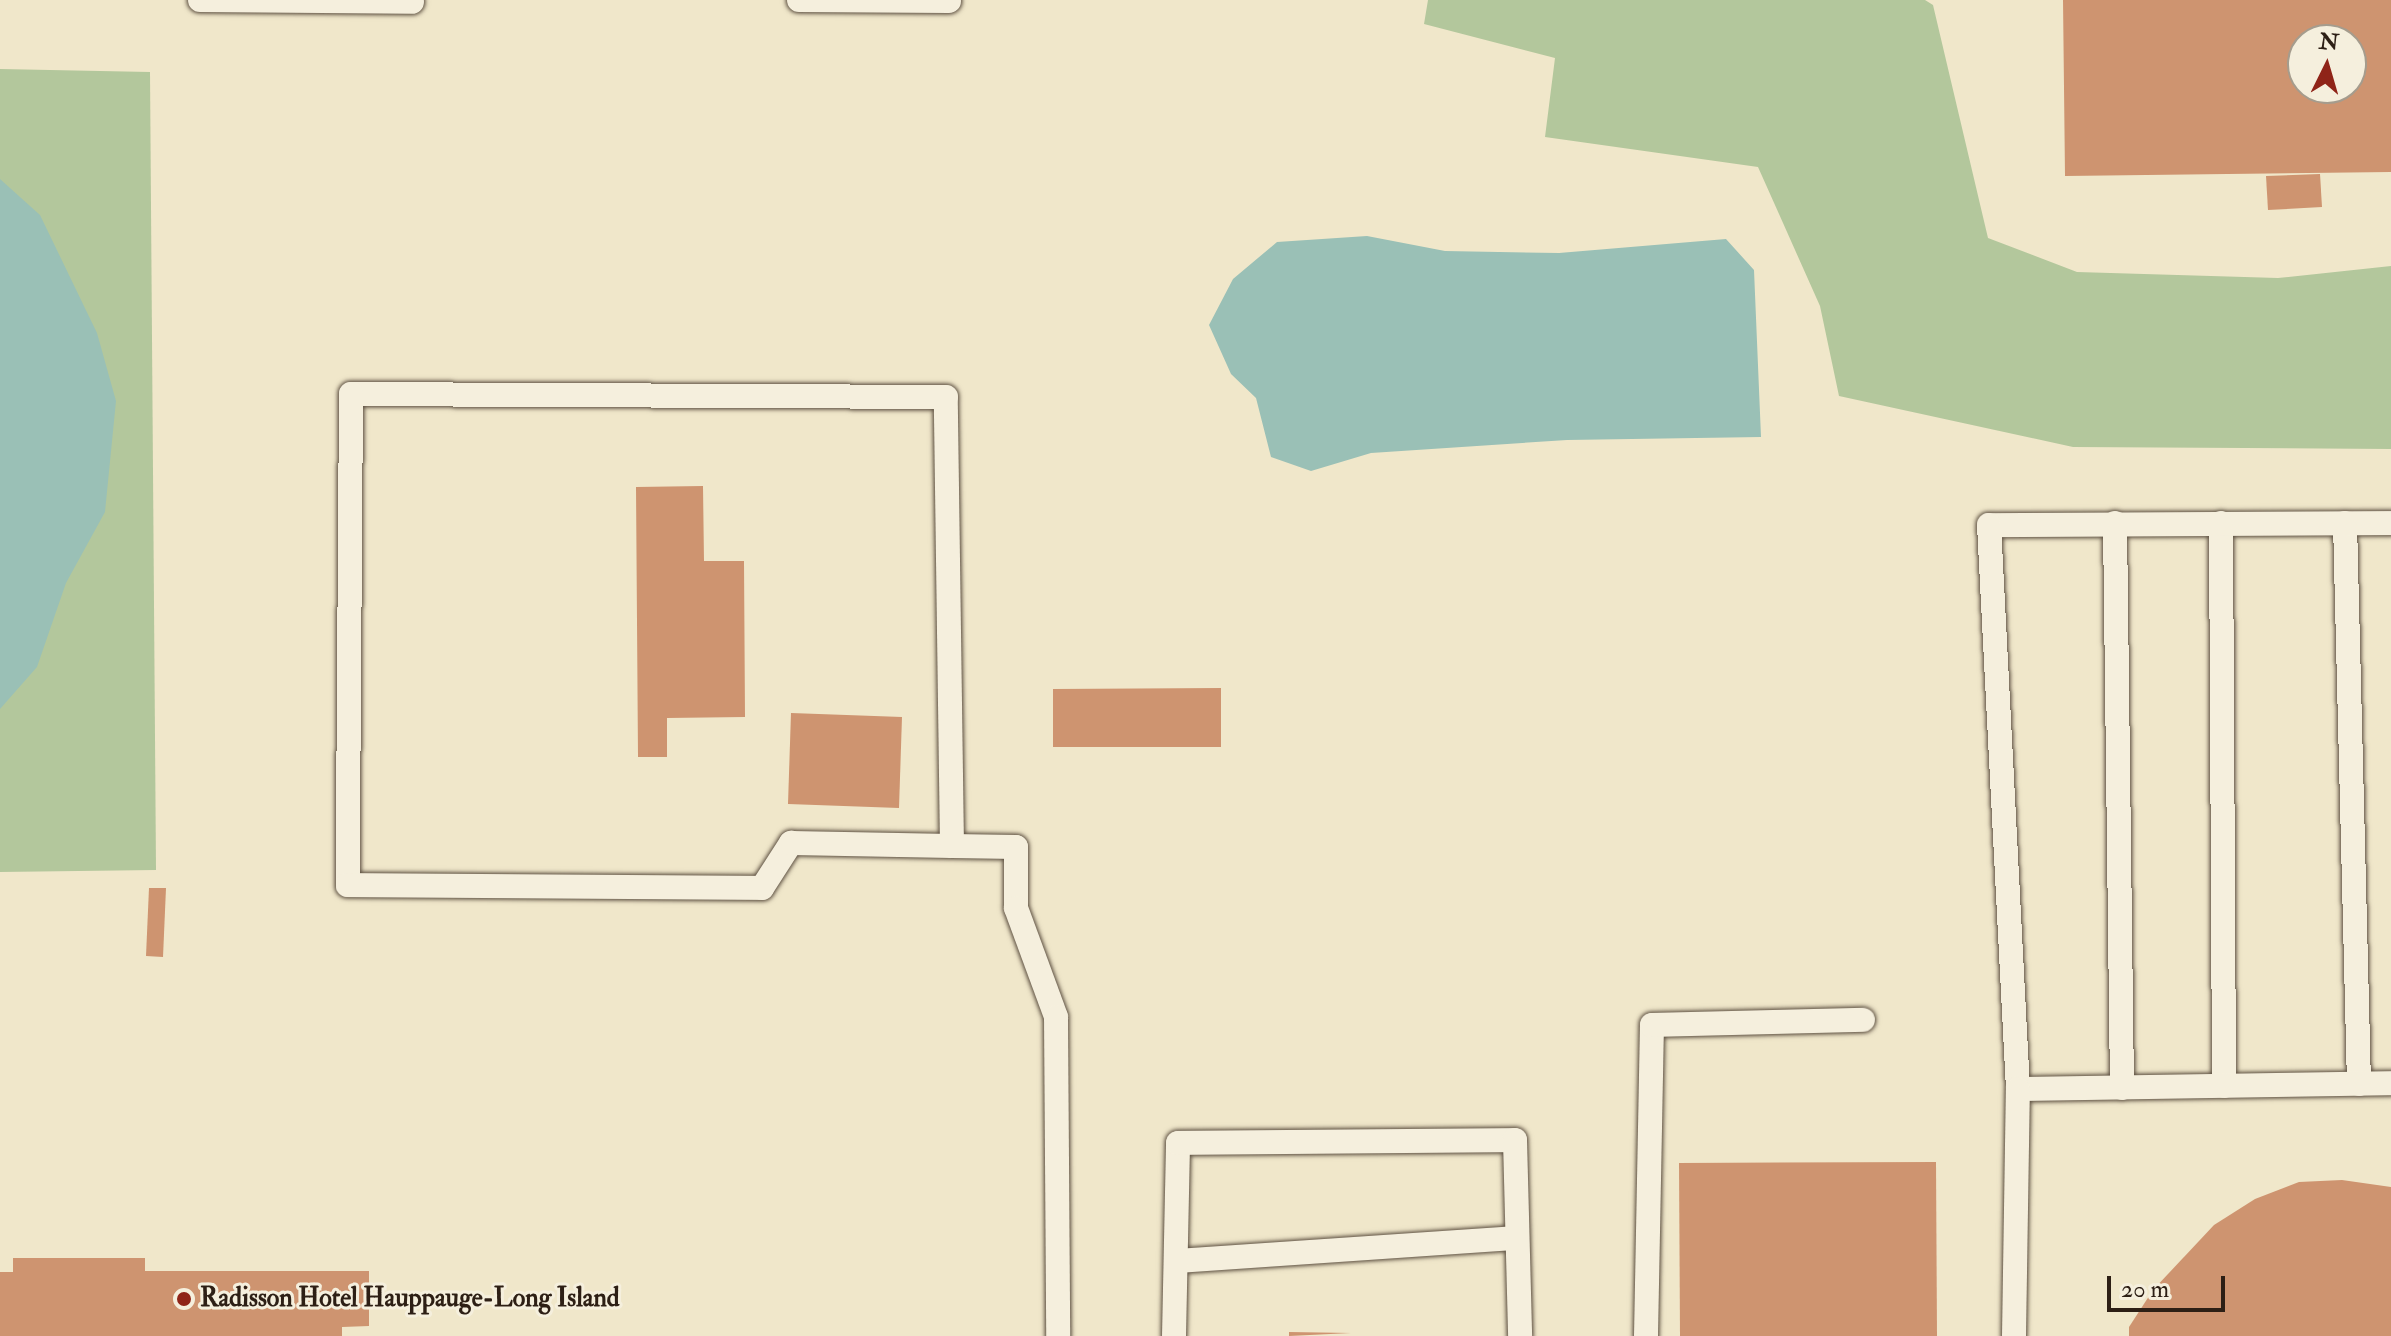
<!DOCTYPE html>
<html>
<head>
<meta charset="utf-8">
<style>
	body { margin:0 }
	#map { position:relative; width:2391px; height:1336px; overflow:hidden; background:#f0e7ca; font-family:"IM FELL Double Pica",serif }
	div>[style] { position:absolute }
	[style*='--x'] { left:calc(var(--x)*1px); top:calc(var(--y)*1px); width:calc(var(--w)*1px); rotate:calc(var(--a)*1deg) }
	.green>* { inset:0; background:#b3c79c }
	.water>* { inset:0; background:#9ac0b6 }
	.building>* { inset:0; background:#ce9470 }
	.roads { filter:drop-shadow(0 0 2px #5e5142) drop-shadow(0 0 2px #5e5142) }
	.service>* { height:24px; margin:-12px; padding:0 12px; transform-origin:12px; border-radius:12px; background:#f5efdd }
	.dots>* { width:22px; height:22px; translate:-50% -50%; box-sizing:border-box; border:4px solid #f5efdd; border-radius:50% }
	span { translate:-50% -50%; white-space:nowrap; text-align:center; line-height:1.15; -webkit-text-stroke:6px #f5efdd; paint-order:stroke }
	.poi-label { font-size:26px; color:#2d1f15; font-weight:700 }
	.left { translate:0 -50%; text-align:left }
	.north { position:absolute; left:2287px; top:24px; width:80px; height:80px; box-sizing:border-box; background:#f5efdd; border:2px solid #a59c8d; border-radius:50%; rotate:5deg; font-size:22px; font-weight:700; line-height:32px; text-align:center; color:#2d1f15 }
	.north::after { content:''; display:block; margin:auto; width:28px; height:36px; background:#8f2418; clip-path:polygon(50% 0,100% 100%,50% 72%,0 100%) }
	.scale { position:absolute; left:2107px; top:1276px; width:118px; height:36px; box-sizing:border-box; border:4px solid #2d1f15; border-top:0; padding-left:10px; font-size:24px; line-height:28px; white-space:nowrap; color:#2d1f15; -webkit-text-stroke:6px #f5efdd; paint-order:stroke }
</style>
</head>
<body>
<div id="map">
	<div class="green">
		<div style="clip-path:polygon(1428px 0,1925px 0,1933px 5px,1988px 238px,2077px 272px,2278px 278px,2391px 266px,2391px 449px,2073px 447px,1839px 396px,1820px 306px,1758px 167px,1545px 137px,1555px 58px,1424px 24px)"></div>
		<div style="clip-path:polygon(0 69px,150px 72px,156px 870px,0 872px)"></div>
	</div>
	<div class="water">
		<div style="clip-path:polygon(0 179px,40px 215px,97px 333px,116px 401px,105px 512px,66px 583px,37px 667px,0 709px)"></div>
		<div style="clip-path:polygon(1367px 236px,1445px 251px,1559px 253px,1726px 239px,1754px 270px,1761px 437px,1567px 440px,1371px 453px,1311px 471px,1271px 457px,1256px 398px,1231px 374px,1209px 325px,1233px 279px,1277px 242px)"></div>
	</div>
	<div class="building">
		<div style="clip-path:polygon(evenodd,2063px 0,2391px 0,2391px 172px,2065px 176px,2063px 0,2303px 40px,2351px 40px,2351px 88px,2303px 88px,2303px 40px)"></div>
		<div style="clip-path:polygon(2320px 174px,2322px 207px,2268px 210px,2266px 176px)"></div>
		<div style="clip-path:polygon(703px 486px,704px 561px,744px 561px,745px 717px,667px 718px,667px 757px,638px 757px,636px 487px)"></div>
		<div style="clip-path:polygon(1221px 688px,1221px 747px,1053px 747px,1053px 689px)"></div>
		<div style="clip-path:polygon(791px 713px,902px 717px,899px 808px,788px 804px)"></div>
		<div style="clip-path:polygon(149px 888px,166px 888px,163px 957px,146px 956px)"></div>
		<div style="clip-path:polygon(1936px 1162px,1937px 1336px,1680px 1336px,1679px 1163px)"></div>
		<div style="clip-path:polygon(2342px 1180px,2391px 1187px,2391px 1336px,2129px 1336px,2129px 1327px,2153px 1290px,2214px 1225px,2255px 1199px,2299px 1182px)"></div>
		<div style="clip-path:polygon(13px 1258px,145px 1258px,145px 1271px,369px 1271px,369px 1326px,342px 1327px,342px 1336px,0 1336px,0 1272px,13px 1272px)"></div>
		<div style="clip-path:polygon(1289px 1332px,1351px 1333px,1289px 1336px)"></div>
	</div>
	<div class="roads">
		<div class="service">
			<div style="--x:200;--y:0;--w:212;--a:0.5"></div>
			<div style="--x:799;--y:0;--w:150;--a:0.4"></div>
			<div style="--x:2115;--y:523;--w:565;--a:89.29"></div>
			<div style="--x:2221;--y:523;--w:563;--a:89.69"></div>
			<div style="--x:2345;--y:523;--w:561;--a:88.57"></div>
			<div style="--x:2391;--y:523;--w:402;--a:179.7"></div>
			<div style="--x:1989;--y:525;--w:565;--a:87.06"></div>
			<div style="--x:2018;--y:1089;--w:373;--a:-0.9"></div>
			<div style="--x:952;--y:846;--w:449;--a:-90.8"></div>
			<div style="--x:946;--y:397;--w:595;--a:-179.71"></div>
			<div style="--x:351;--y:394;--w:491;--a:90.4"></div>
			<div style="--x:348;--y:885;--w:414;--a:0.4"></div>
			<div style="--x:762;--y:888;--w:54;--a:-57.2"></div>
			<div style="--x:791;--y:843;--w:161;--a:1.1"></div>
			<div style="--x:952;--y:846;--w:64;--a:0.9"></div>
			<div style="--x:1016;--y:847;--w:61;--a:90"></div>
			<div style="--x:1016;--y:908;--w:116;--a:69.8"></div>
			<div style="--x:1056;--y:1017;--w:319;--a:89.6"></div>
			<div style="--x:1178;--y:1261;--w:339;--a:-3.9"></div>
			<div style="--x:1174;--y:1336;--w:193;--a:-88.8"></div>
			<div style="--x:1178;--y:1143;--w:337;--a:-0.5"></div>
			<div style="--x:1515;--y:1140;--w:196;--a:88.5"></div>
			<div style="--x:1646;--y:1336;--w:311;--a:-88.9"></div>
			<div style="--x:1652;--y:1025;--w:211;--a:-1.4"></div>
			<div style="--x:2014;--y:1336;--w:247;--a:-89.1"></div>
		</div>
	</div>
	<div class="dots">
		<div style="left:184px;top:1299px;background:#8f2418"></div>
	</div>
	<div class="poi-label">
		<span class="left" style="left:200px;top:1299px">Radisson Hotel Hauppauge-Long Island</span>
	</div>
	<div class="north">N</div>
	<div class="scale">20 m</div>
</div>
</body>
</html>
